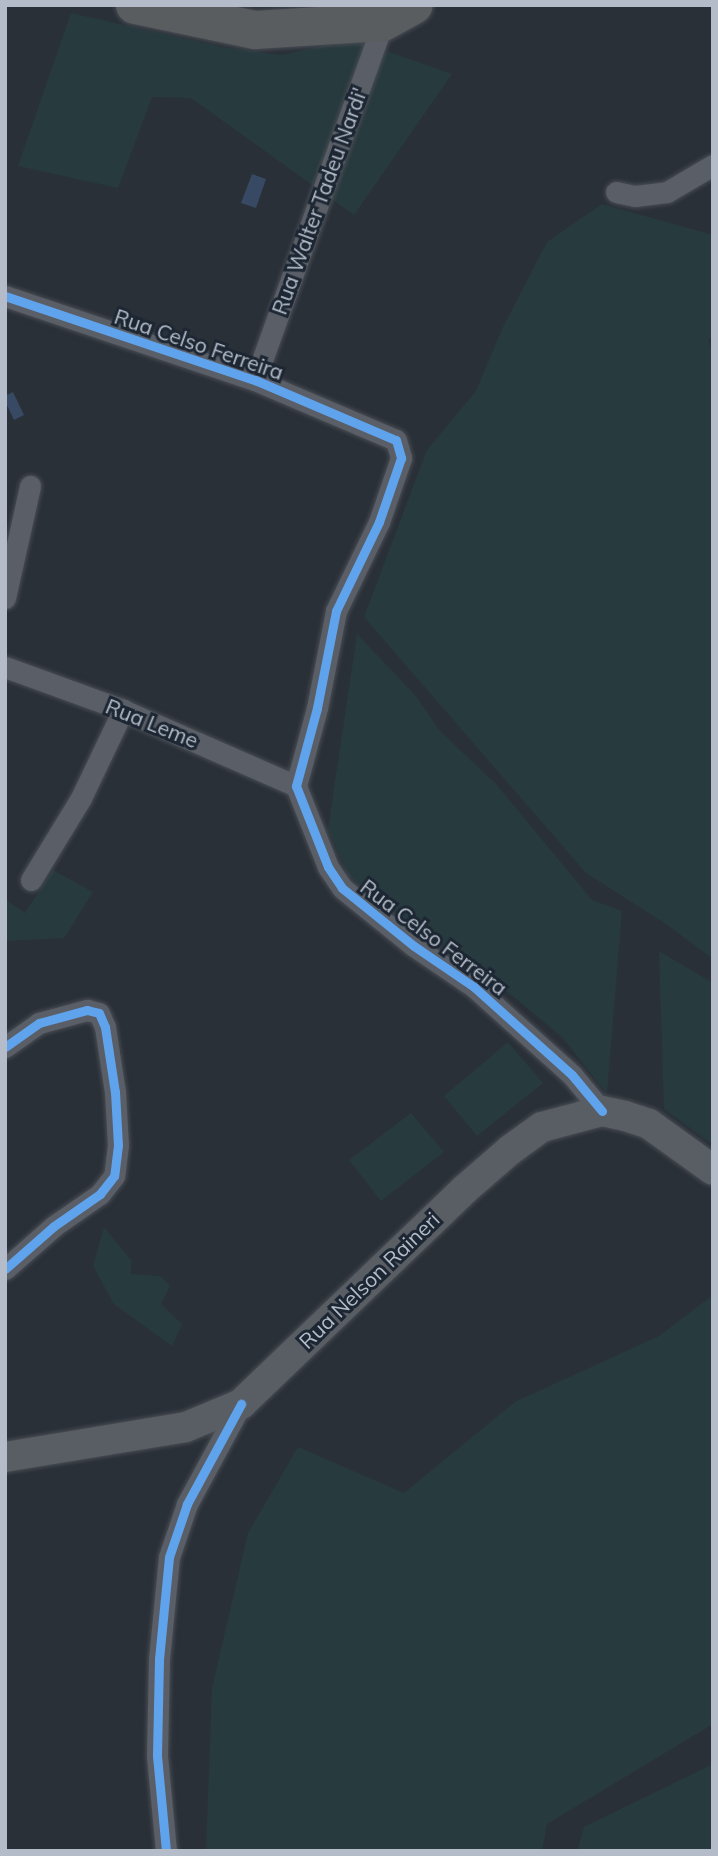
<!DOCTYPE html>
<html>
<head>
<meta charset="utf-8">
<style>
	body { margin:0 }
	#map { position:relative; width:718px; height:1856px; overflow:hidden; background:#2a3038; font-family:Mulish,sans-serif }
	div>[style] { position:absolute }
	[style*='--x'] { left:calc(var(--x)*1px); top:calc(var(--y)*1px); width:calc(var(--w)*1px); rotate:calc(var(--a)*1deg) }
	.green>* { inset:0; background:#273a3e }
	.water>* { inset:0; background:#384963 }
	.roads { filter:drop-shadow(0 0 2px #484c53) drop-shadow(0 0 2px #484c53) }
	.street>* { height:21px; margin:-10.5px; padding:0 10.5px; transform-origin:10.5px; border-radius:10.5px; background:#5a5e66 }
	.secondary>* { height:30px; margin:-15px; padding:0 15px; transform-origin:15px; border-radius:15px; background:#595d64 }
	.highway>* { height:38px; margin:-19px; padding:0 19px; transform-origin:19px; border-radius:19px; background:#5a5d60 }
	.cycleway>* { height:9px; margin:-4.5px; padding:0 4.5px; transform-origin:4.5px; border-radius:4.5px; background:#60a3ed }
	span { translate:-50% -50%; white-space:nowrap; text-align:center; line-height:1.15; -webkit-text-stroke:6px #1d2633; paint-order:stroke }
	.street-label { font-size:21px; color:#b4bcc9 }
	.frame { position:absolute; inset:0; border:7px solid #b4bcc9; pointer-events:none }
</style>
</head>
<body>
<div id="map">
	<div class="green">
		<div style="clip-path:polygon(71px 13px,222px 47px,282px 55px,352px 39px,452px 74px,354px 215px,191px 98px,152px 97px,118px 188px,18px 166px)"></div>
		<div style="clip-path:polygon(602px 204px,713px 235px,713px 335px,708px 340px,713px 353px,713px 959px,666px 924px,586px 873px,364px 617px,427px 450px,476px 391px,502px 329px,547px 242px)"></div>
		<div style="clip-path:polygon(357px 634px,415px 695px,440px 731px,496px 784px,592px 900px,622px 911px,607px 1094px,562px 1037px,515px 998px,390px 912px,347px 874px,328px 829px)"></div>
		<div style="clip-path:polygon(53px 870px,93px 892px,64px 938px,5px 941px,5px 899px,25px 913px)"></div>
		<div style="clip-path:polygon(659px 951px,713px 983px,713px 1145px,664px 1109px)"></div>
		<div style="clip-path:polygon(508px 1042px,543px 1083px,477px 1136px,444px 1096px)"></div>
		<div style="clip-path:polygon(411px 1113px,444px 1152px,381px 1201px,349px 1160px)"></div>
		<div style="clip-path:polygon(104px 1227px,131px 1260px,131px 1274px,160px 1276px,170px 1286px,161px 1304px,182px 1324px,172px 1346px,114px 1304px,93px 1266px)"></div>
		<div style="clip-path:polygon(713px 1295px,713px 1724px,547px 1824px,542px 1851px,206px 1851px,212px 1688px,248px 1533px,298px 1447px,404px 1493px,515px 1402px,659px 1336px)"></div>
		<div style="clip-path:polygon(713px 1764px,713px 1851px,577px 1851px,584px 1827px)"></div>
	</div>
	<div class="water">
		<div style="clip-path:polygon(252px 174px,266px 179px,256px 208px,241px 203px)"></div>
		<div style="clip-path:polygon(13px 392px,24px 415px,14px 420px,5px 401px,5px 396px)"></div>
	</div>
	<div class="roads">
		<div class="street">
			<div style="--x:616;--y:192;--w:19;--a:12"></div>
			<div style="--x:635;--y:196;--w:32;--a:-7"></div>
			<div style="--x:667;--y:192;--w:53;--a:-30.4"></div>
			<div style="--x:5;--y:296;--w:264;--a:18.6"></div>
			<div style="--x:255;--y:380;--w:153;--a:23.1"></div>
			<div style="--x:396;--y:440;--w:19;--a:74"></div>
			<div style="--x:401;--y:458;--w:68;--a:109"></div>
			<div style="--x:379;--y:522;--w:99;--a:115.8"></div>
			<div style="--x:336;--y:611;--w:99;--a:101.1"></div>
			<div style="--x:317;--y:708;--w:81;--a:105.1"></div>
			<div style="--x:296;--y:786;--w:87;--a:68.4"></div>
			<div style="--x:328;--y:867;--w:25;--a:56"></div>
			<div style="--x:342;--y:888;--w:92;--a:38.9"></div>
			<div style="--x:414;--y:946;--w:73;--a:34.3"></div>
			<div style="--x:474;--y:987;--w:132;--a:41.9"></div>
			<div style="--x:572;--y:1075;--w:47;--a:50.2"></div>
			<div style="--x:255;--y:380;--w:380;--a:-70.3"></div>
			<div style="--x:5;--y:598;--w:115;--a:-77.4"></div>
			<div style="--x:5;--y:667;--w:126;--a:20"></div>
			<div style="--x:123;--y:710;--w:189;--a:23.7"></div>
			<div style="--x:31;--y:880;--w:96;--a:-58.6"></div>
			<div style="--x:81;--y:798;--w:98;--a:-64.5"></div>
			<div style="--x:5;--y:1047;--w:42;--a:-35.2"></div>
			<div style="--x:39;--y:1023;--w:50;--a:-15.2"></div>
			<div style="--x:87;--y:1010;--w:12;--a:14"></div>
			<div style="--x:99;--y:1013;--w:15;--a:67"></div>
			<div style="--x:105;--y:1027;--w:66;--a:81.3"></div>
			<div style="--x:115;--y:1092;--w:53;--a:86.8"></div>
			<div style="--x:118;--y:1145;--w:31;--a:97"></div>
			<div style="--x:114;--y:1176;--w:23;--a:128"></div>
			<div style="--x:100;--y:1194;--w:56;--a:145.2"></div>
			<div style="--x:54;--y:1226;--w:65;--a:138.7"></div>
			<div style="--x:166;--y:1851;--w:96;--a:-95.4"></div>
			<div style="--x:157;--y:1755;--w:96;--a:-88.8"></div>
			<div style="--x:159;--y:1659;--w:102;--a:-84.4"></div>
			<div style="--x:169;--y:1557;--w:56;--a:-71.2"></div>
			<div style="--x:187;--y:1504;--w:114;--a:-61.6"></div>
		</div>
		<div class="secondary">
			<div style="--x:5;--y:1457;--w:183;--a:-9.4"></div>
			<div style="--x:186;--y:1427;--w:60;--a:-22.7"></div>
			<div style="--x:241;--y:1404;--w:309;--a:-43.8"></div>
			<div style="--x:464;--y:1190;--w:61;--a:-41"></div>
			<div style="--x:510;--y:1150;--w:39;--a:-36"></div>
			<div style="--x:542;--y:1127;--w:62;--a:-14.9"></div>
			<div style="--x:602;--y:1111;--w:24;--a:12"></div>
			<div style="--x:625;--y:1116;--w:25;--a:18"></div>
			<div style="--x:649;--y:1124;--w:79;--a:35.7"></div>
		</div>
		<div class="highway">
			<div style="--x:135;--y:5;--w:123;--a:11.8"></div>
			<div style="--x:255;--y:30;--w:128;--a:-3.6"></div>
			<div style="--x:383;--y:22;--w:35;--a:-29"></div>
		</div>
	</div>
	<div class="cycleway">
		<div style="--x:5;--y:296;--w:264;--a:18.6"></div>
		<div style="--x:255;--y:380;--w:153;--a:23.1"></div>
		<div style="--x:396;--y:440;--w:19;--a:74"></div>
		<div style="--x:401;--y:458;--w:68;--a:109"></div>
		<div style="--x:379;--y:522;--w:99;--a:115.8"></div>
		<div style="--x:336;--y:611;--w:99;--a:101.1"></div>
		<div style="--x:317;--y:708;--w:81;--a:105.1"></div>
		<div style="--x:296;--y:786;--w:87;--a:68.4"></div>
		<div style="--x:328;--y:867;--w:25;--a:56"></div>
		<div style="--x:342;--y:888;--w:92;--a:38.9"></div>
		<div style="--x:414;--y:946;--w:73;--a:34.3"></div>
		<div style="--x:474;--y:987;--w:132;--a:41.9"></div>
		<div style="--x:572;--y:1075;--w:47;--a:50.2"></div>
		<div style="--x:5;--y:1047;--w:42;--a:-35.2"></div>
		<div style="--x:39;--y:1023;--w:50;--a:-15.2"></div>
		<div style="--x:87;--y:1010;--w:12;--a:14"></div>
		<div style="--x:99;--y:1013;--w:15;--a:67"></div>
		<div style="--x:105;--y:1027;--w:66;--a:81.3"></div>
		<div style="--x:115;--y:1092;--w:53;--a:86.8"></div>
		<div style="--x:118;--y:1145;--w:31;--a:97"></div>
		<div style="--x:114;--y:1176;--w:23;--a:128"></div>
		<div style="--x:100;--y:1194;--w:56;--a:145.2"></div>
		<div style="--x:54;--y:1226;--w:65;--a:138.7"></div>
		<div style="--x:166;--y:1851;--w:96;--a:-95.4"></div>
		<div style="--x:157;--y:1755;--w:96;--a:-88.8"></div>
		<div style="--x:159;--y:1659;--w:102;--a:-84.4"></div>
		<div style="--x:169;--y:1557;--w:56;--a:-71.2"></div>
		<div style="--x:187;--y:1504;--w:114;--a:-61.6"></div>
	</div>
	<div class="street-label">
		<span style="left:319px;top:201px;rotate:-70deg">Rua Walter Tadeu Nardi'</span>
		<span style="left:199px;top:344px;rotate:19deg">Rua Celso Ferreira</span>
		<span style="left:152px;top:723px;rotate:22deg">Rua Leme</span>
		<span style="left:434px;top:937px;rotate:37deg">Rua Celso Ferreira</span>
		<span style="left:369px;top:1280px;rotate:-44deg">Rua Nelson Raineri</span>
	</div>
	<div class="frame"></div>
</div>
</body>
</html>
